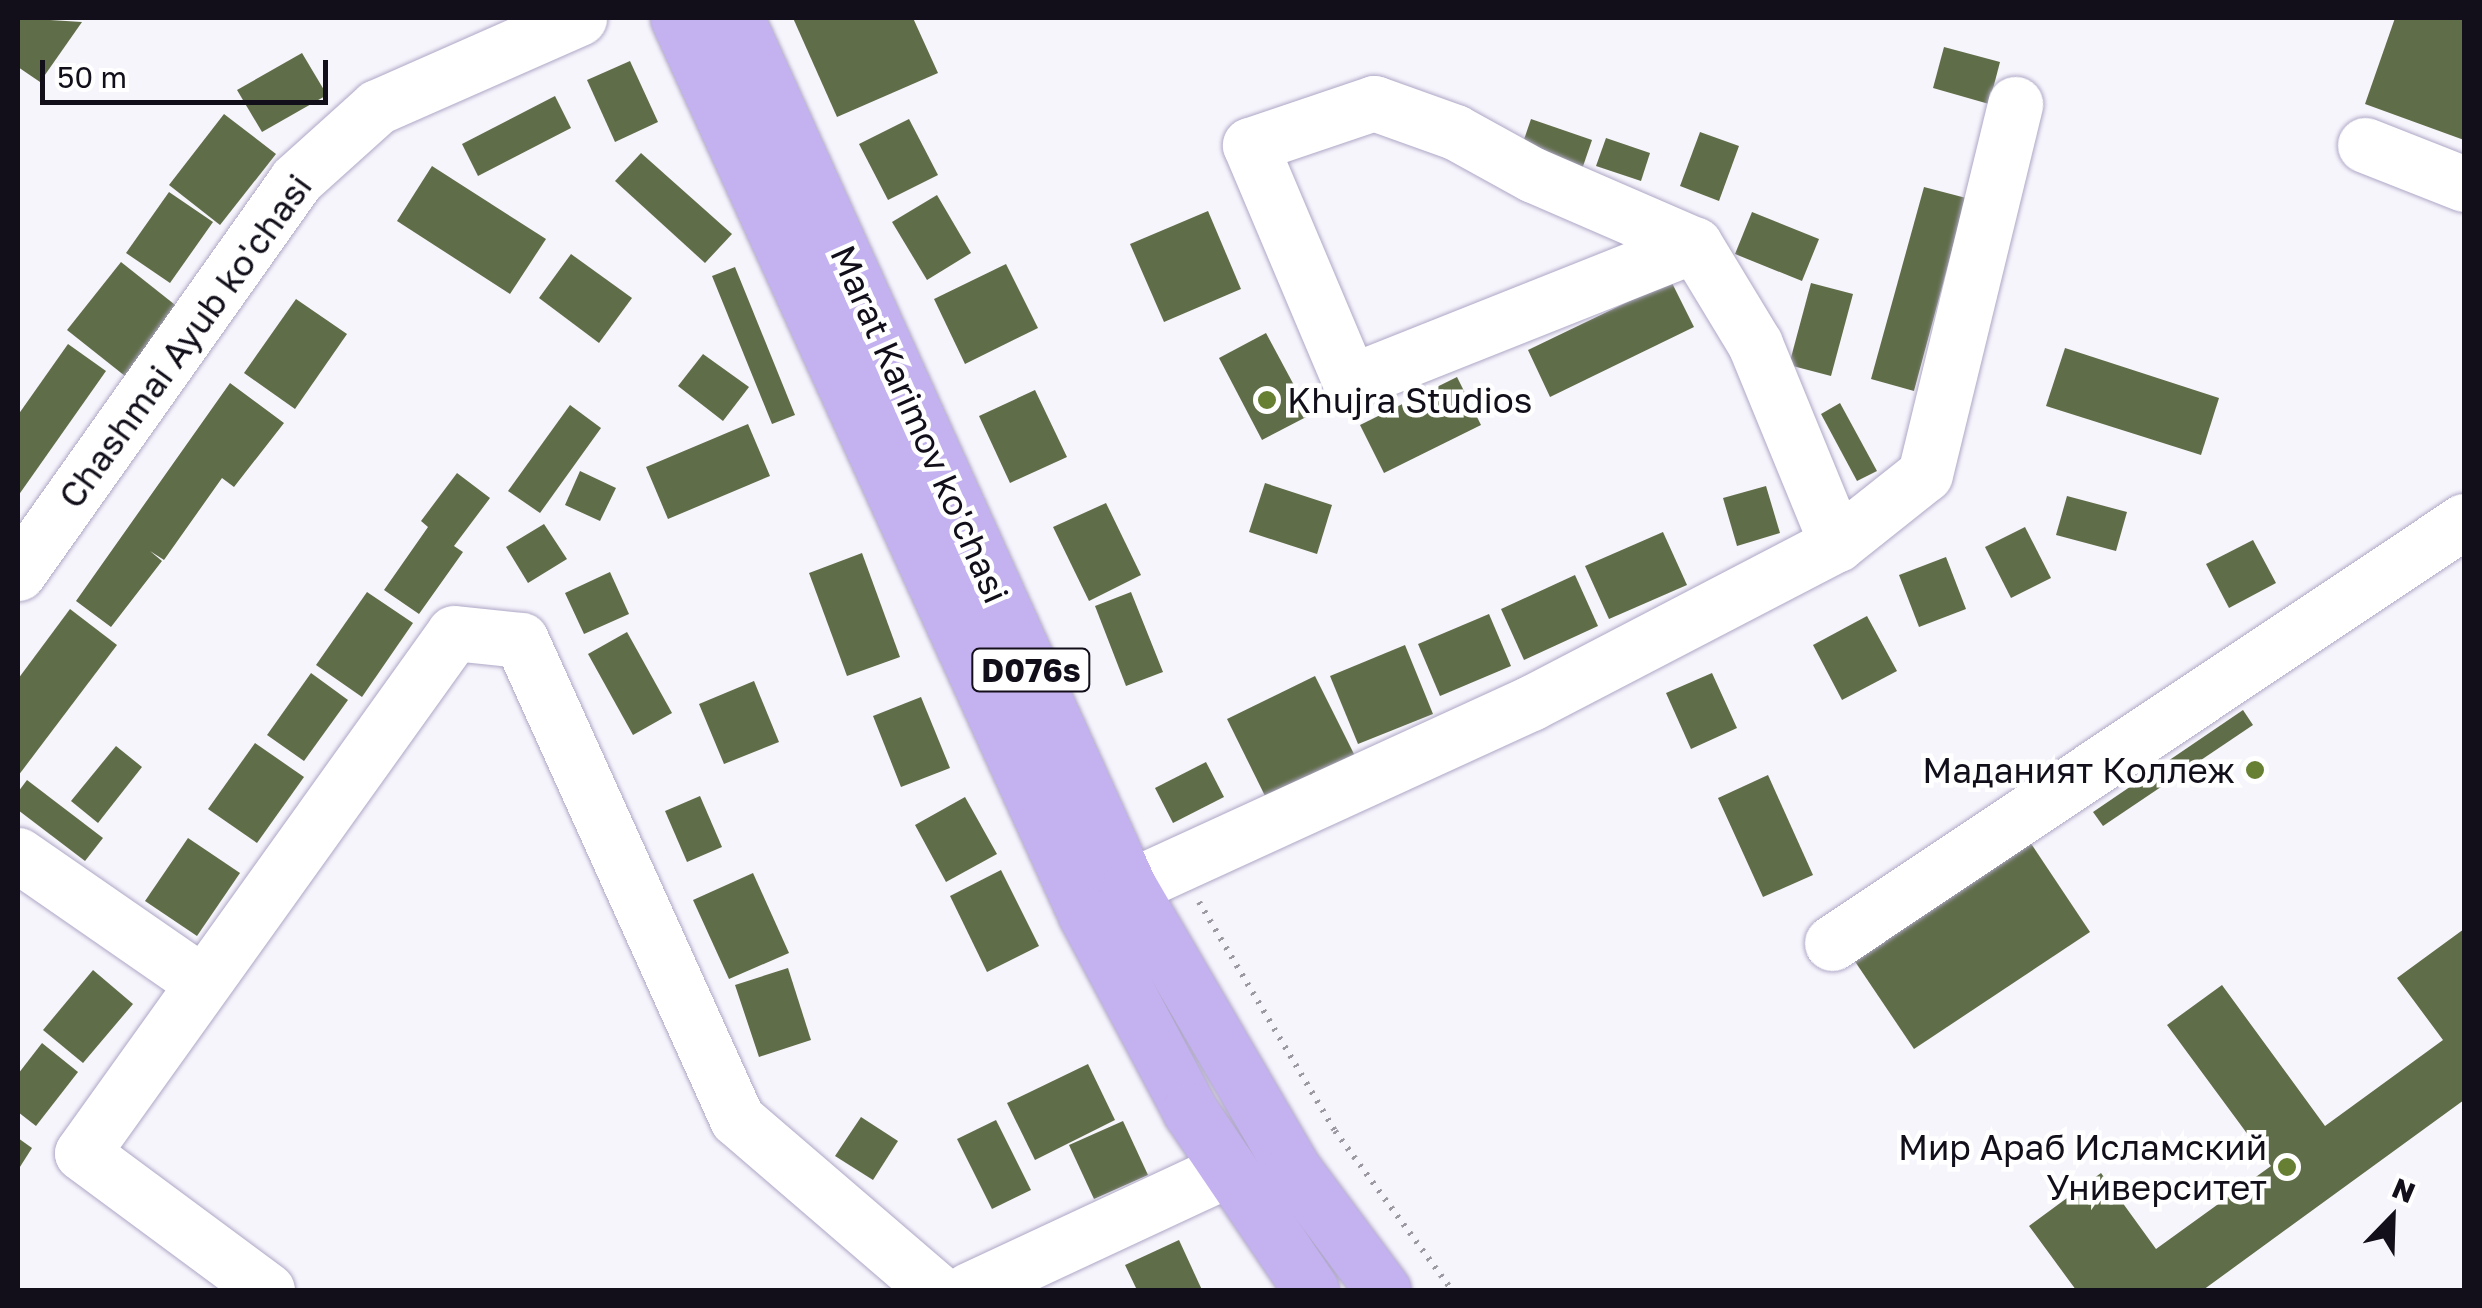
<!DOCTYPE html>
<html>
<head>
<meta charset="utf-8">
<style>
	body { margin:0 }
	#map { position:relative; width:2482px; height:1308px; overflow:hidden; background:#f7f5fc; font-family:"Golos Text",sans-serif }
	div>[style] { position:absolute }
	[style*='--x'] { left:calc(var(--x)*1px); top:calc(var(--y)*1px); width:calc(var(--w)*1px); rotate:calc(var(--a)*1deg) }
	.building>* { inset:0; background:#606d49 }
	.path>* { height:6px; margin-top:-3px; transform-origin:0; background:repeating-linear-gradient(90deg,#9c99a2 0 2.5px,transparent 0 10.5px) }
	.roads { filter:drop-shadow(0 0 2px #aea7c6) drop-shadow(0 0 2px #aea7c6) }
	.minor>* { height:55px; margin:-27.5px; padding:0 27.5px; transform-origin:27.5px; border-radius:27.5px; background:#fff }
	.major>* { height:55px; margin:-27.5px; padding:0 27.5px; transform-origin:27.5px; border-radius:27.5px; background:#c4b1ef }
	.dots>* { width:28px; height:28px; translate:-50% -50%; box-sizing:border-box; border:5px solid #fff; border-radius:50% }
	span { translate:-50% -50%; white-space:nowrap; text-align:center; line-height:1.15; -webkit-text-stroke:9px #fff; paint-order:stroke }
	.shield-label span { padding:2px 8px; background:#fff; border:2px solid; border-radius:8px; -webkit-text-stroke-width:0 }
	.shield-label { font-size:32px; color:#120f1a; font-weight:700 }
	.street-label { font-size:35px; color:#120f1a }
	.poi-label { font-size:35px; color:#120f1a }
	.left { translate:0 -50%; text-align:left }
	.right { translate:-100% -50%; text-align:right }
	.frame { position:absolute; inset:0; border:20px solid #120f1a; pointer-events:none }
	.north { position:absolute; left:2342px; top:1168px; width:100px; height:100px; -webkit-text-stroke:8px #fff; paint-order:stroke; rotate:23deg; font-size:28px; font-weight:700; line-height:40px; text-align:center; color:#120f1a }
	.north::after { content:''; display:block; margin:auto; width:35px; height:45px; background:#120f1a; clip-path:polygon(50% 0,100% 100%,50% 72%,0 100%) }
	.scale { position:absolute; left:40px; top:60px; width:288px; height:45px; box-sizing:border-box; border:5px solid #120f1a; border-top:0; padding-left:12px; font-size:30px; line-height:35px; white-space:nowrap; color:#120f1a; -webkit-text-stroke:8px #fff; paint-order:stroke }
</style>
</head>
<body>
<div id="map">
	<div class="building">
		<div style="clip-path:polygon(18px 18px,82px 22px,40px 82px,18px 67px)"></div>
		<div style="clip-path:polygon(793px 18px,913px 18px,938px 73px,837px 117px)"></div>
		<div style="clip-path:polygon(2395px 18px,2464px 18px,2464px 140px,2365px 104px)"></div>
		<div style="clip-path:polygon(1944px 47px,2000px 62px,1989px 104px,1933px 88px)"></div>
		<div style="clip-path:polygon(302px 53px,327px 95px,262px 132px,237px 90px)"></div>
		<div style="clip-path:polygon(630px 61px,658px 122px,615px 142px,587px 80px)"></div>
		<div style="clip-path:polygon(555px 96px,571px 128px,478px 176px,462px 144px)"></div>
		<div style="clip-path:polygon(224px 114px,276px 154px,220px 225px,169px 185px)"></div>
		<div style="clip-path:polygon(909px 119px,938px 175px,888px 200px,859px 144px)"></div>
		<div style="clip-path:polygon(1531px 119px,1592px 140px,1579px 178px,1518px 157px)"></div>
		<div style="clip-path:polygon(1700px 132px,1739px 146px,1719px 201px,1680px 186px)"></div>
		<div style="clip-path:polygon(1606px 138px,1650px 153px,1641px 181px,1596px 166px)"></div>
		<div style="clip-path:polygon(641px 153px,732px 234px,705px 263px,615px 181px)"></div>
		<div style="clip-path:polygon(432px 166px,546px 239px,510px 294px,397px 221px)"></div>
		<div style="clip-path:polygon(1924px 187px,1966px 198px,1914px 391px,1871px 379px)"></div>
		<div style="clip-path:polygon(169px 192px,213px 222px,170px 283px,126px 253px)"></div>
		<div style="clip-path:polygon(937px 195px,971px 253px,927px 280px,892px 222px)"></div>
		<div style="clip-path:polygon(1208px 211px,1241px 289px,1164px 322px,1130px 244px)"></div>
		<div style="clip-path:polygon(1752px 212px,1819px 239px,1802px 281px,1735px 254px)"></div>
		<div style="clip-path:polygon(571px 254px,632px 298px,599px 343px,539px 298px)"></div>
		<div style="clip-path:polygon(121px 262px,179px 308px,125px 376px,67px 330px)"></div>
		<div style="clip-path:polygon(1006px 264px,1038px 328px,965px 364px,934px 299px)"></div>
		<div style="clip-path:polygon(735px 267px,795px 415px,772px 424px,712px 276px)"></div>
		<div style="clip-path:polygon(1671px 281px,1694px 327px,1550px 397px,1528px 350px)"></div>
		<div style="clip-path:polygon(1811px 283px,1853px 294px,1831px 376px,1789px 365px)"></div>
		<div style="clip-path:polygon(296px 299px,347px 334px,295px 409px,244px 373px)"></div>
		<div style="clip-path:polygon(1266px 333px,1310px 415px,1262px 440px,1219px 358px)"></div>
		<div style="clip-path:polygon(68px 344px,106px 371px,18px 496px,18px 415px)"></div>
		<div style="clip-path:polygon(2065px 348px,2219px 398px,2201px 455px,2046px 406px)"></div>
		<div style="clip-path:polygon(703px 354px,749px 387px,723px 421px,678px 386px)"></div>
		<div style="clip-path:polygon(1457px 377px,1481px 425px,1384px 473px,1360px 425px)"></div>
		<div style="clip-path:polygon(230px 383px,284px 423px,234px 487px,222px 478px,164px 560px,150px 551px,162px 561px,111px 627px,76px 601px)"></div>
		<div style="clip-path:polygon(1035px 390px,1067px 457px,1010px 483px,979px 416px)"></div>
		<div style="clip-path:polygon(1840px 403px,1877px 471px,1857px 481px,1821px 414px)"></div>
		<div style="clip-path:polygon(570px 405px,601px 428px,540px 513px,508px 491px)"></div>
		<div style="clip-path:polygon(748px 424px,770px 476px,668px 519px,646px 467px)"></div>
		<div style="clip-path:polygon(580px 471px,616px 488px,600px 521px,565px 505px)"></div>
		<div style="clip-path:polygon(457px 473px,490px 498px,454px 546px,463px 552px,419px 614px,384px 590px,428px 527px,421px 521px)"></div>
		<div style="clip-path:polygon(1265px 483px,1332px 505px,1317px 554px,1249px 532px)"></div>
		<div style="clip-path:polygon(1766px 486px,1780px 533px,1737px 546px,1723px 498px)"></div>
		<div style="clip-path:polygon(2067px 496px,2127px 512px,2116px 551px,2056px 535px)"></div>
		<div style="clip-path:polygon(1106px 503px,1141px 575px,1089px 601px,1053px 527px)"></div>
		<div style="clip-path:polygon(544px 524px,567px 559px,528px 583px,506px 547px)"></div>
		<div style="clip-path:polygon(2025px 527px,2051px 578px,2011px 598px,1985px 547px)"></div>
		<div style="clip-path:polygon(1663px 532px,1687px 585px,1609px 619px,1585px 566px)"></div>
		<div style="clip-path:polygon(2253px 540px,2276px 583px,2229px 608px,2206px 564px)"></div>
		<div style="clip-path:polygon(862px 553px,900px 657px,847px 676px,809px 573px)"></div>
		<div style="clip-path:polygon(1946px 557px,1966px 609px,1919px 627px,1899px 575px)"></div>
		<div style="clip-path:polygon(610px 572px,629px 614px,584px 634px,565px 593px)"></div>
		<div style="clip-path:polygon(1575px 575px,1598px 626px,1524px 660px,1501px 609px)"></div>
		<div style="clip-path:polygon(367px 592px,413px 623px,362px 697px,316px 665px)"></div>
		<div style="clip-path:polygon(1131px 592px,1163px 672px,1126px 686px,1095px 606px)"></div>
		<div style="clip-path:polygon(70px 609px,117px 645px,18px 776px,18px 679px)"></div>
		<div style="clip-path:polygon(1489px 614px,1511px 666px,1440px 696px,1418px 644px)"></div>
		<div style="clip-path:polygon(1867px 616px,1897px 671px,1842px 700px,1813px 645px)"></div>
		<div style="clip-path:polygon(627px 632px,672px 713px,633px 735px,588px 654px)"></div>
		<div style="clip-path:polygon(1405px 645px,1433px 714px,1358px 744px,1330px 676px)"></div>
		<div style="clip-path:polygon(311px 673px,348px 700px,304px 761px,267px 735px)"></div>
		<div style="clip-path:polygon(1712px 673px,1737px 728px,1691px 749px,1666px 693px)"></div>
		<div style="clip-path:polygon(1315px 676px,1359px 764px,1271px 808px,1227px 719px)"></div>
		<div style="clip-path:polygon(754px 681px,779px 742px,724px 764px,699px 704px)"></div>
		<div style="clip-path:polygon(921px 697px,950px 768px,901px 787px,873px 716px)"></div>
		<div style="clip-path:polygon(2243px 710px,2253px 725px,2103px 826px,2093px 812px)"></div>
		<div style="clip-path:polygon(255px 743px,304px 777px,257px 843px,208px 809px)"></div>
		<div style="clip-path:polygon(116px 746px,142px 767px,98px 823px,71px 801px)"></div>
		<div style="clip-path:polygon(1206px 762px,1224px 797px,1173px 823px,1155px 788px)"></div>
		<div style="clip-path:polygon(1768px 775px,1813px 875px,1763px 897px,1718px 798px)"></div>
		<div style="clip-path:polygon(27px 780px,103px 838px,85px 861px,18px 810px,18px 792px)"></div>
		<div style="clip-path:polygon(700px 796px,722px 847px,687px 862px,665px 811px)"></div>
		<div style="clip-path:polygon(965px 797px,997px 854px,946px 882px,915px 825px)"></div>
		<div style="clip-path:polygon(188px 838px,240px 873px,197px 936px,145px 901px)"></div>
		<div style="clip-path:polygon(2030px 842px,2090px 932px,1914px 1049px,1854px 960px)"></div>
		<div style="clip-path:polygon(1001px 870px,1039px 946px,987px 972px,950px 896px)"></div>
		<div style="clip-path:polygon(753px 873px,789px 953px,729px 979px,693px 900px)"></div>
		<div style="clip-path:polygon(2464px 929px,2464px 1100px,2203px 1290px,2076px 1290px,2029px 1226px,2101px 1173px,2156px 1249px,2271px 1166px,2167px 1025px,2222px 985px,2325px 1126px,2443px 1040px,2397px 978px)"></div>
		<div style="clip-path:polygon(788px 968px,811px 1040px,759px 1057px,735px 985px)"></div>
		<div style="clip-path:polygon(93px 970px,133px 1004px,83px 1063px,43px 1030px)"></div>
		<div style="clip-path:polygon(42px 1043px,78px 1072px,36px 1126px,18px 1112px,18px 1074px)"></div>
		<div style="clip-path:polygon(1088px 1064px,1115px 1120px,1035px 1160px,1007px 1103px)"></div>
		<div style="clip-path:polygon(861px 1117px,898px 1141px,873px 1180px,835px 1156px)"></div>
		<div style="clip-path:polygon(996px 1120px,1031px 1190px,992px 1209px,957px 1139px)"></div>
		<div style="clip-path:polygon(1123px 1121px,1148px 1175px,1094px 1199px,1069px 1145px)"></div>
		<div style="clip-path:polygon(18px 1138px,32px 1148px,18px 1170px)"></div>
		<div style="clip-path:polygon(1179px 1240px,1202px 1290px,1137px 1290px,1125px 1265px)"></div>
	</div>
	<div class="path">
		<div style="--x:1199;--y:902;--w:266;--a:59.3"></div>
		<div style="--x:1335;--y:1131;--w:197;--a:53.7"></div>
	</div>
	<div class="roads">
		<div class="minor">
			<div style="--x:2365;--y:145;--w:106;--a:21.5"></div>
			<div style="--x:1837;--y:544;--w:112;--a:-38.5"></div>
			<div style="--x:1925;--y:474;--w:381;--a:-76.3"></div>
			<div style="--x:18;--y:573;--w:481;--a:-54.7"></div>
			<div style="--x:296;--y:180;--w:109;--a:-42"></div>
			<div style="--x:377;--y:107;--w:221;--a:-23.8"></div>
			<div style="--x:18;--y:855;--w:221;--a:34.7"></div>
			<div style="--x:1129;--y:887;--w:442;--a:-24.6"></div>
			<div style="--x:1531;--y:703;--w:345;--a:-27.5"></div>
			<div style="--x:1837;--y:544;--w:216;--a:-112.3"></div>
			<div style="--x:1755;--y:344;--w:116;--a:-121.2"></div>
			<div style="--x:1695;--y:245;--w:176;--a:-156.6"></div>
			<div style="--x:1533;--y:175;--w:89;--a:-151.1"></div>
			<div style="--x:1455;--y:132;--w:86;--a:-160.3"></div>
			<div style="--x:1374;--y:103;--w:131;--a:161.3"></div>
			<div style="--x:1250;--y:145;--w:257;--a:67.1"></div>
			<div style="--x:1350;--y:382;--w:371;--a:-21.7"></div>
			<div style="--x:1832;--y:943;--w:760;--a:-33.73"></div>
			<div style="--x:267;--y:1290;--w:230;--a:-143.5"></div>
			<div style="--x:82;--y:1153;--w:639;--a:-54.42"></div>
			<div style="--x:454;--y:633;--w:67;--a:6"></div>
			<div style="--x:521;--y:640;--w:525;--a:65.73"></div>
			<div style="--x:737;--y:1119;--w:262;--a:40.7"></div>
			<div style="--x:969;--y:1290;--w:284;--a:-25"></div>
		</div>
		<div class="major">
			<div style="--x:678;--y:18;--w:985;--a:65.54"></div>
			<div style="--x:1086;--y:915;--w:222;--a:62"></div>
			<div style="--x:1190;--y:1111;--w:216;--a:55.9"></div>
			<div style="--x:736;--y:18;--w:954;--a:65.67"></div>
			<div style="--x:1129;--y:887;--w:326;--a:59.8"></div>
			<div style="--x:1293;--y:1169;--w:151;--a:53.4"></div>
		</div>
	</div>
	<div class="dots">
		<div style="left:1267px;top:400px;background:#677f32"></div>
		<div style="left:2255px;top:770px;background:#677f32"></div>
		<div style="left:2287px;top:1167px;background:#677f32"></div>
	</div>
	<div class="shield-label">
		<span style="left:1031px;top:670px">D076s</span>
	</div>
	<div class="street-label">
		<span style="left:185px;top:341px;rotate:-54deg">Chashmai Ayub ko'chasi</span>
		<span style="left:920px;top:424px;rotate:66deg">Marat Karimov ko'chasi</span>
	</div>
	<div class="poi-label">
		<span class="left" style="left:1287px;top:400px">Khujra Studios</span>
		<span class="right" style="left:2235px;top:770px">Маданият Коллеж</span>
		<span class="right" style="left:2267px;top:1167px">Мир Араб Исламский<br>Университет</span>
	</div>
	<div class="frame"></div>
	<div class="north">N</div>
	<div class="scale">50 m</div>
</div>
</body>
</html>
